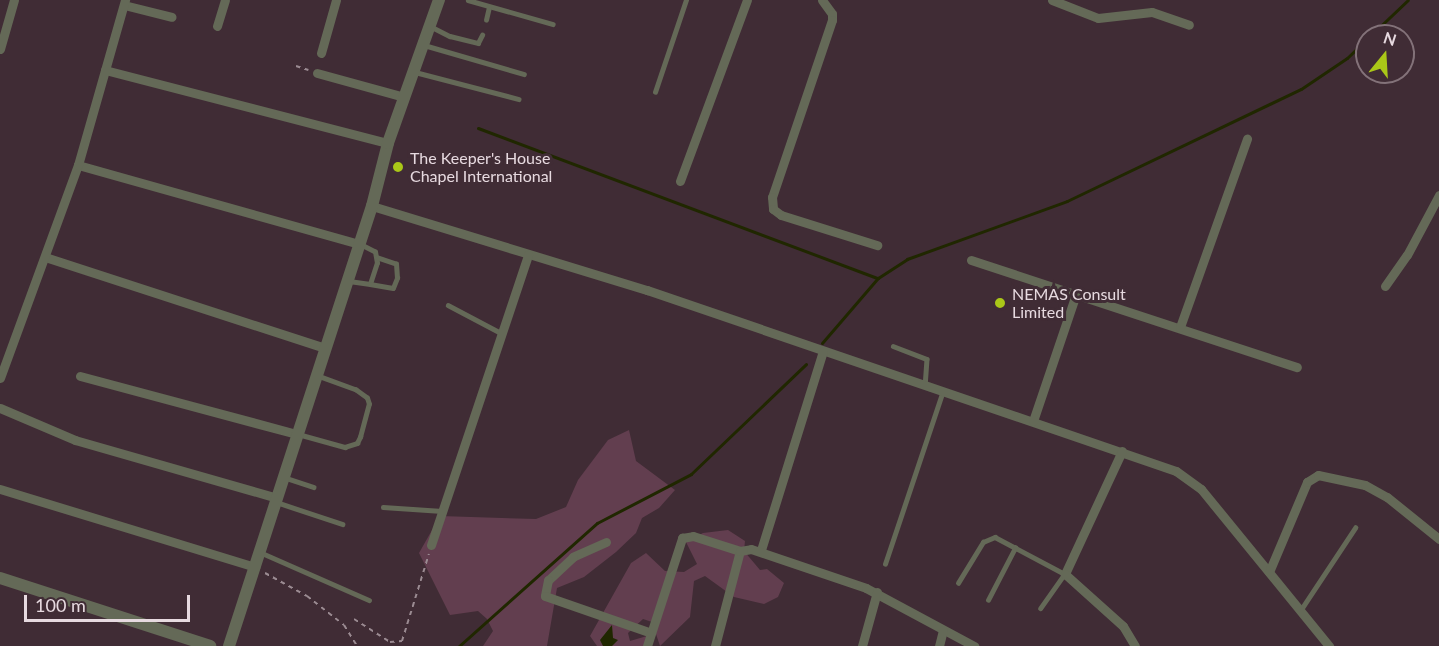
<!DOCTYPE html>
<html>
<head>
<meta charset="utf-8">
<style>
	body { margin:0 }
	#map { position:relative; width:1439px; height:646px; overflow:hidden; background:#402c35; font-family:Lato,sans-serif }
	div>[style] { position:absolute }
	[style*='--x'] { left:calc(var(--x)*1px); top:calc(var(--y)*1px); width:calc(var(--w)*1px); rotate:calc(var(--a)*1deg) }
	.green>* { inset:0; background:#623e4f }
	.water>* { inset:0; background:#202700 }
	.stream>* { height:3px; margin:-1.5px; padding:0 1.5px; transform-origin:1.5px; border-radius:1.5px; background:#202700 }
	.path>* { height:2px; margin-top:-1px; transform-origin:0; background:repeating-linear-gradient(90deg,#9b8b92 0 4.5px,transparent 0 9px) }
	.service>* { height:4.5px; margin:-2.25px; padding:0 2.25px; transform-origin:2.25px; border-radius:2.25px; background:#646957 }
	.minor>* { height:9px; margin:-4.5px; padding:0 4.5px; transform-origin:4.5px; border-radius:4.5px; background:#646957 }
	.tertiary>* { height:12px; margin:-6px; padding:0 6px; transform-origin:6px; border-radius:6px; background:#646957 }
	.dots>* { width:16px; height:16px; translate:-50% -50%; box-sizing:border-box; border:3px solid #402c35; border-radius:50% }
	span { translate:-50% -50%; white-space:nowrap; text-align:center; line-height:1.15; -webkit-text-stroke:6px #402c35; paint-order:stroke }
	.poi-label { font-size:16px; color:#e7dae0 }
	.left { translate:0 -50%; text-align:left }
	.north { position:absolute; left:1355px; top:24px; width:60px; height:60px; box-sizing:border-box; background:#402c35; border:2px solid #837279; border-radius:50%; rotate:18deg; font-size:16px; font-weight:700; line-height:24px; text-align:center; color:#e7dae0 }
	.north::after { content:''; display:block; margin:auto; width:21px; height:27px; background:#aac718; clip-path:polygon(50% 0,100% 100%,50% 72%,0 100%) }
	.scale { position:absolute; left:24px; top:595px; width:166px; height:27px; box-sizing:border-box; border:3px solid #e7dae0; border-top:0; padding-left:8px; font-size:18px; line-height:21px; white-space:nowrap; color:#e7dae0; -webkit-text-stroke:4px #402c35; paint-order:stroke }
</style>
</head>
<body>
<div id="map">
	<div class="green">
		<div style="clip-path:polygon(629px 430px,636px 461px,675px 490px,659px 508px,642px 518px,636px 533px,616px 552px,584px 577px,557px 588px,547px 646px,483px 646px,493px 631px,487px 619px,478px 611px,450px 615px,419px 553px,440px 516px,536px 519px,566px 507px,578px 480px,608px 440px)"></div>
		<div style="clip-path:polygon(728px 530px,745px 541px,744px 551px,760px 570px,767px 569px,784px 583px,778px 597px,764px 604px,734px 597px,705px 576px,694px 581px,690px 617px,660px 646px,652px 622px,643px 619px,628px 633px,630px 641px,647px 636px,649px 646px,597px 646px,590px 636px,631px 563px,646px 553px,665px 571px,684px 572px,697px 564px,686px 542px,703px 533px)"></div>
	</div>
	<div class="water">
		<div style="clip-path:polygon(612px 625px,613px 638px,618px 640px,612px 646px,603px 646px,600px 640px)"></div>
	</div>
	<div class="stream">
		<div style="--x:1370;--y:36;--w:52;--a:-43.5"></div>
		<div style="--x:478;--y:128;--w:427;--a:20.6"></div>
		<div style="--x:822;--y:343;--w:86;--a:-49.3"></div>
		<div style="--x:878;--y:278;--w:35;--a:-33"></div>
		<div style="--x:907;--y:259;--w:170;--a:-19.9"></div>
		<div style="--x:1067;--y:201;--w:259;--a:-25.6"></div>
		<div style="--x:1301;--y:89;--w:55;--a:-34"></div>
		<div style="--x:1347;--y:58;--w:28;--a:-44"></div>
		<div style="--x:459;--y:646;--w:185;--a:-41.7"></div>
		<div style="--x:597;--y:523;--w:106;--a:-27.5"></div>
		<div style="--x:691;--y:474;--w:159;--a:-43.7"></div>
	</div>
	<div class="path">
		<div style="--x:296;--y:66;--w:13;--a:18"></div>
		<div style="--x:265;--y:573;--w:48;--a:28.7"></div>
		<div style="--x:307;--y:596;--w:47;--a:38.1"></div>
		<div style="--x:344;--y:625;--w:25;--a:58"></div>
		<div style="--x:354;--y:619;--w:43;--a:32.6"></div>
		<div style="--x:390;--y:642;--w:12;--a:-5"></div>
		<div style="--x:402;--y:641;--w:91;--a:-72.8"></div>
	</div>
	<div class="service">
		<div style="--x:468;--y:0;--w:88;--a:15.8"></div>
		<div style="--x:486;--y:20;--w:13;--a:-77"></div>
		<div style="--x:430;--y:26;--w:22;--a:27"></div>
		<div style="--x:450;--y:36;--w:29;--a:14"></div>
		<div style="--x:478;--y:43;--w:9;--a:-63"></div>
		<div style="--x:424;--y:45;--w:104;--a:16.2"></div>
		<div style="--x:415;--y:72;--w:107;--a:14.6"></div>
		<div style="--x:655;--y:92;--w:97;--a:-71.4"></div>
		<div style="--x:349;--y:281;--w:21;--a:8"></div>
		<div style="--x:370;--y:284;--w:22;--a:-72"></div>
		<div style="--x:377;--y:263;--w:11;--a:-100"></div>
		<div style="--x:375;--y:252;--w:16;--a:-153"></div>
		<div style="--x:370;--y:284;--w:23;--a:10"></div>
		<div style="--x:393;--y:288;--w:11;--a:-68"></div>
		<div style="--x:397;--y:278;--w:14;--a:-94"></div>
		<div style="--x:396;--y:264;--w:19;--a:-162"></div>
		<div style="--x:448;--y:305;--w:60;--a:27.8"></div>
		<div style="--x:893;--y:346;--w:36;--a:21"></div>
		<div style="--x:927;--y:359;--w:26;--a:94"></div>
		<div style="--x:298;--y:434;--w:49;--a:15.5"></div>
		<div style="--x:345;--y:447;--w:13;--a:-18"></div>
		<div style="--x:357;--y:443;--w:7;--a:-63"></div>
		<div style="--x:360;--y:437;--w:34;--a:-75"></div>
		<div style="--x:369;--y:404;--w:6;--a:-108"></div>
		<div style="--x:367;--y:398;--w:14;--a:-144"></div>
		<div style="--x:356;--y:390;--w:40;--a:-159.8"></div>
		<div style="--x:286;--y:478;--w:29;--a:18"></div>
		<div style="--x:276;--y:502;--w:70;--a:18.4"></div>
		<div style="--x:383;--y:507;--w:59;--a:3.9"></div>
		<div style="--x:262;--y:553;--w:117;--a:23.7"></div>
		<div style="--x:885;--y:564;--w:182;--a:-71.5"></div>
		<div style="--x:958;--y:583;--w:48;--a:-58.6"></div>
		<div style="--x:983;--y:542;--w:13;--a:-23"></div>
		<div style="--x:995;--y:537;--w:79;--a:27.9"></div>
		<div style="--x:1065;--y:574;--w:42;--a:125.2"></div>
		<div style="--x:988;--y:600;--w:59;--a:-62.6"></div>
		<div style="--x:1300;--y:611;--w:100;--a:-56.5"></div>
	</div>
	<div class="minor">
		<div style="--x:822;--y:0;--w:17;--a:54"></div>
		<div style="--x:832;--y:14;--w:6;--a:90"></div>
		<div style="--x:832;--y:20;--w:187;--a:108.7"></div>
		<div style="--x:772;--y:197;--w:12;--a:85"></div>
		<div style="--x:773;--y:209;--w:10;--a:37"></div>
		<div style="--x:781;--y:215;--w:101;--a:17.4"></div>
		<div style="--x:1052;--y:0;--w:49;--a:21.4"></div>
		<div style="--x:1098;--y:18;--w:54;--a:-6.3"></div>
		<div style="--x:1152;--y:12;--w:39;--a:19"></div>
		<div style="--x:124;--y:5;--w:49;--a:14"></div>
		<div style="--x:217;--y:26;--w:27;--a:-73"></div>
		<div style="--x:0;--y:49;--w:51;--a:-74.1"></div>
		<div style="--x:321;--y:53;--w:55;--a:-74.2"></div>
		<div style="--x:105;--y:70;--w:292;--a:14.5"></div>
		<div style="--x:317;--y:73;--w:90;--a:15.4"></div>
		<div style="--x:78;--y:165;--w:292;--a:15.7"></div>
		<div style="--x:680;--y:181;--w:193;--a:-69.7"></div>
		<div style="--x:372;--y:206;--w:288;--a:17"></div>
		<div style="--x:647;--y:290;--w:559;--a:18.89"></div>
		<div style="--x:1176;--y:471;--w:31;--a:36"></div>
		<div style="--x:1201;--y:489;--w:203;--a:50.8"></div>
		<div style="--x:45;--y:257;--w:294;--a:18"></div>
		<div style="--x:971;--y:260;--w:343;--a:18.2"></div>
		<div style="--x:1385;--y:286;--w:38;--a:-55"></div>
		<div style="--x:1407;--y:255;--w:68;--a:-61.9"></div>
		<div style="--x:1180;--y:327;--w:200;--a:-70.4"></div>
		<div style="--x:80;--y:376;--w:225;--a:15"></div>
		<div style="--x:0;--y:378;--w:227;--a:-69.9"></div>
		<div style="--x:78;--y:165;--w:172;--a:-74.1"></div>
		<div style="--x:0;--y:408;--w:82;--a:23.1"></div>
		<div style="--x:75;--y:440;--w:210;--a:16"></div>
		<div style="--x:1033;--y:421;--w:134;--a:-71.3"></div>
		<div style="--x:1122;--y:451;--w:136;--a:114.9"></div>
		<div style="--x:1065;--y:574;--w:78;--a:41.9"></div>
		<div style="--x:1123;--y:626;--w:23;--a:59"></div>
		<div style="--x:0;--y:489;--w:267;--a:17"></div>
		<div style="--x:606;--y:542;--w:36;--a:156"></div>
		<div style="--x:573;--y:557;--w:34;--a:137"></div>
		<div style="--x:548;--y:580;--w:16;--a:101"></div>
		<div style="--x:545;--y:596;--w:112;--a:19.2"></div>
		<div style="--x:431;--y:545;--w:306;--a:-71.5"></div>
		<div style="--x:761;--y:550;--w:208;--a:-72.7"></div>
		<div style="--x:1269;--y:572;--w:98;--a:-67.1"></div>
		<div style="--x:1307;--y:482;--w:13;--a:-32"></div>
		<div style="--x:1318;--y:475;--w:48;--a:12"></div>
		<div style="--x:1365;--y:485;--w:25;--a:29"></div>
		<div style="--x:1387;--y:497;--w:67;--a:38.9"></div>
		<div style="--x:647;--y:646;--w:114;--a:-72"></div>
		<div style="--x:682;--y:538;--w:11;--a:-10"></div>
		<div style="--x:693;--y:536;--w:49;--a:17.7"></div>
		<div style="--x:715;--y:646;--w:98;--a:-75.3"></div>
		<div style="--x:740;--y:551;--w:11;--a:-10"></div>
		<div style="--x:751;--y:549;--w:121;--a:18.7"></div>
		<div style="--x:866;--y:588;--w:123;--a:28.2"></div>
		<div style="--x:862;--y:646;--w:56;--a:-74.5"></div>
		<div style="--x:939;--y:646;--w:16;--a:-76"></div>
	</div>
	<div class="tertiary">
		<div style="--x:0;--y:578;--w:221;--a:17.9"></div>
		<div style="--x:229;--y:646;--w:463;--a:-72"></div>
		<div style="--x:372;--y:206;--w:65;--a:-75.7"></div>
		<div style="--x:388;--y:143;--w:152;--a:-70.4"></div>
	</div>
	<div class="dots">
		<div style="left:398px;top:167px;background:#aac718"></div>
		<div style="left:1000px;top:303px;background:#aac718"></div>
	</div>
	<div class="poi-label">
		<span class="left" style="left:410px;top:167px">The Keeper's House<br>Chapel International</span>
		<span class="left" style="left:1012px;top:303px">NEMAS Consult<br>Limited</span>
	</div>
	<div class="north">N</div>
	<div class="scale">100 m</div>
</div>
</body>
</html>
